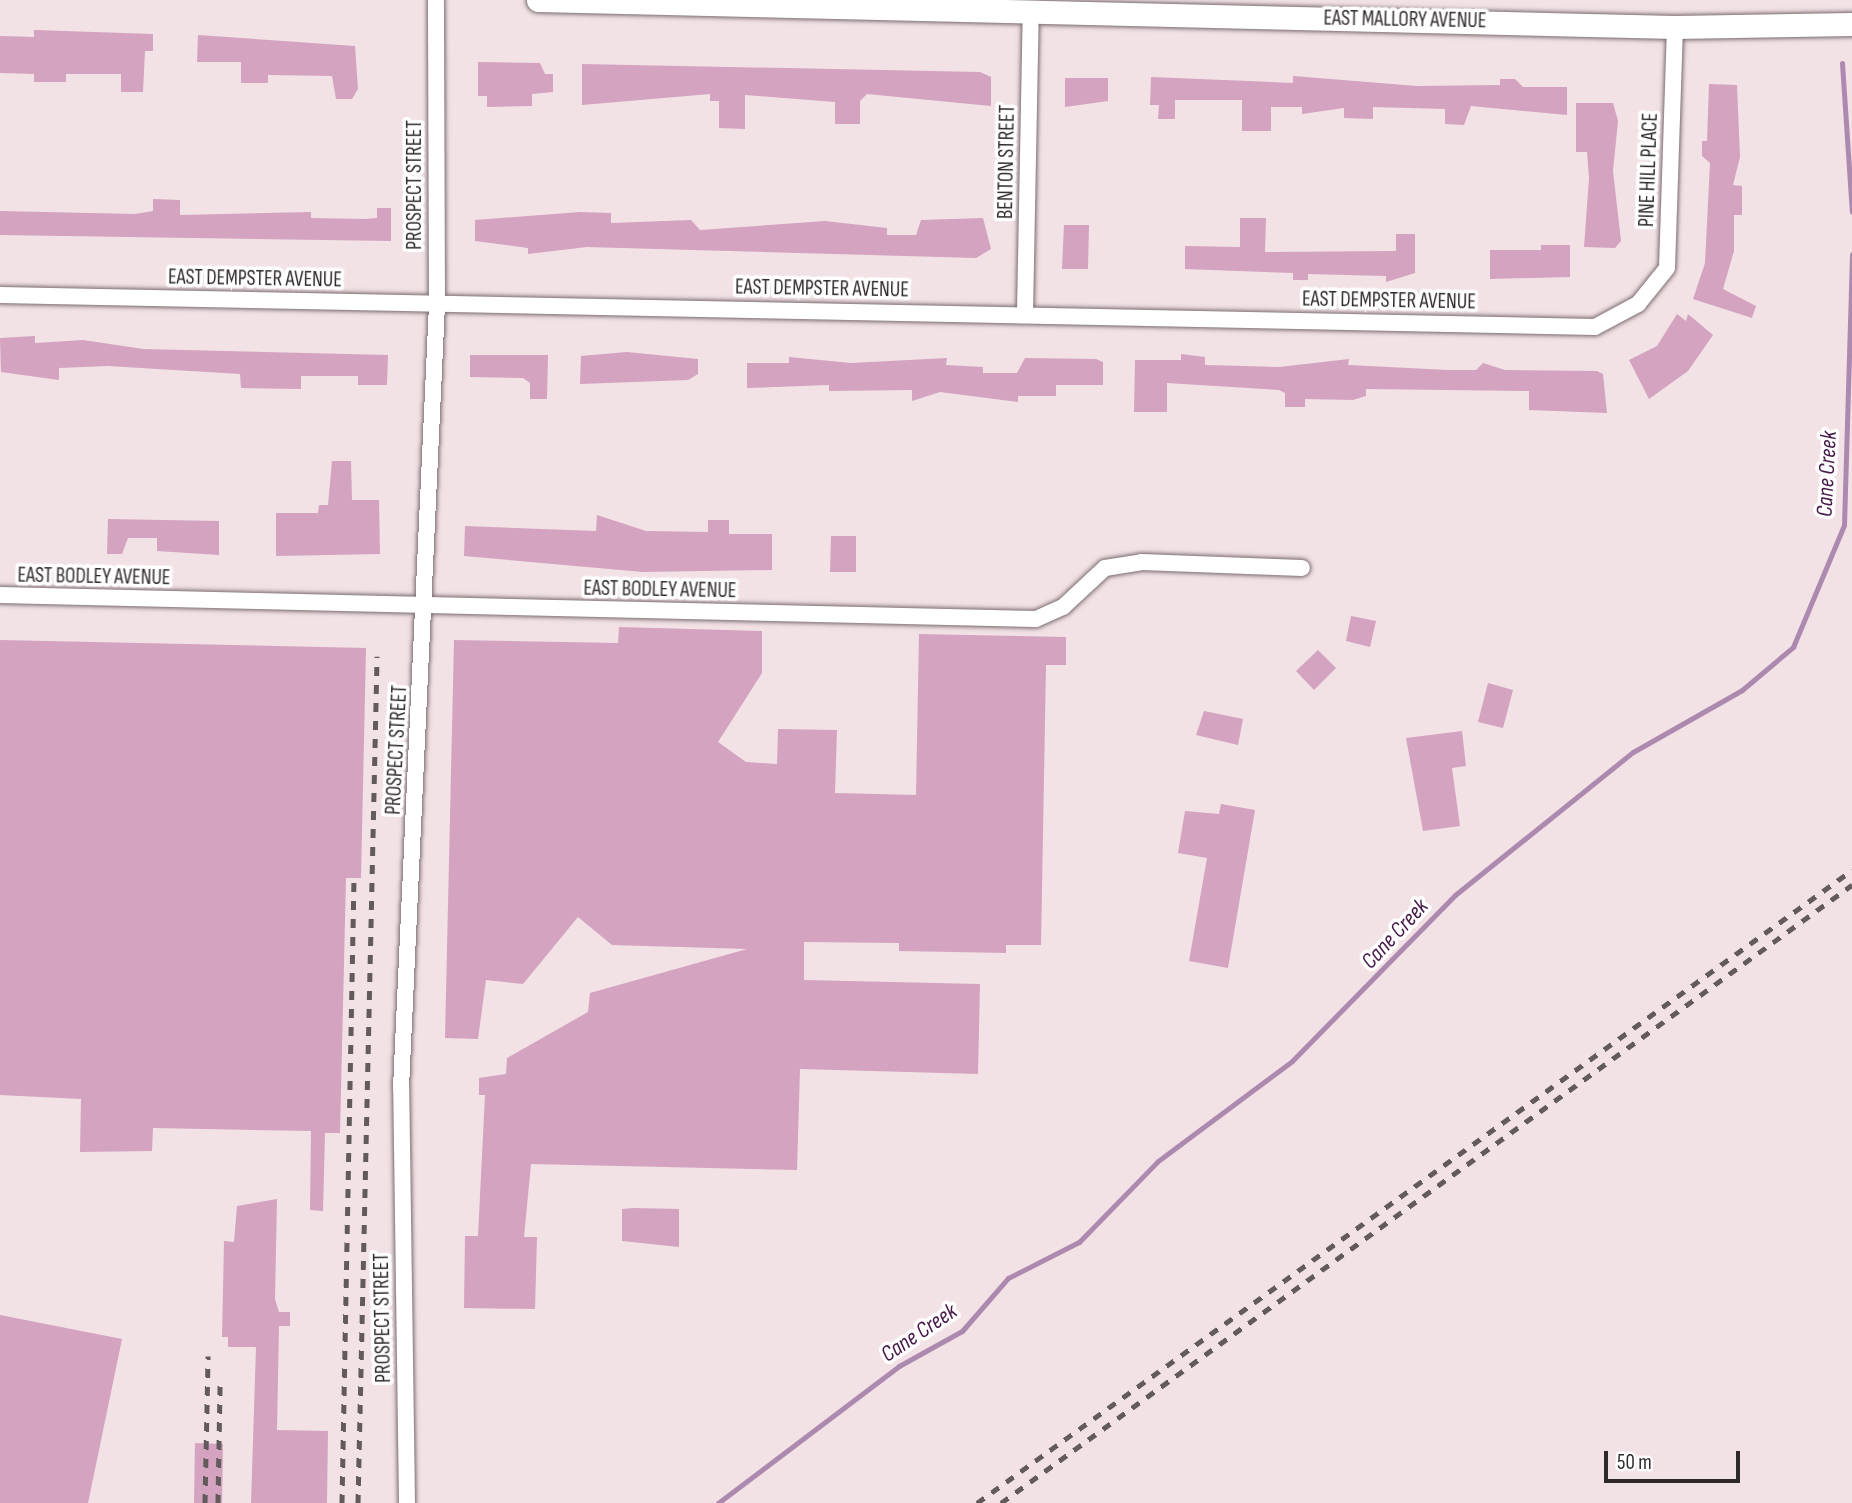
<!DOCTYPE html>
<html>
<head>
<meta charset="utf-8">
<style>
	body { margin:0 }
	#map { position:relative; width:1852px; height:1503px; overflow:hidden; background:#f2e1e5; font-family:"Sofia Sans Condensed",sans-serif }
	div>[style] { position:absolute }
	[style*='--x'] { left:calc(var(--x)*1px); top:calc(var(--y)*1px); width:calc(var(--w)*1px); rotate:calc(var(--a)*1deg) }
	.stream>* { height:5px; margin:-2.5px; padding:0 2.5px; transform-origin:2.5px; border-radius:2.5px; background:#ac89ae }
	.building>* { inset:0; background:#d3a3bf }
	.roads { filter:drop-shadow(0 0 2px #7b6d70) drop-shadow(0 0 2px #7b6d70) }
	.minor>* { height:16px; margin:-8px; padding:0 8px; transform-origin:8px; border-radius:8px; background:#fff }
	.secondary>* { height:23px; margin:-11.5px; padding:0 11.5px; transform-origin:11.5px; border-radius:11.5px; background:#fff }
	.rail>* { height:5px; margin-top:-2.5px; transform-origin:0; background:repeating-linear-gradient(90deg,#635a5c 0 9px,transparent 0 18px) }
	span { translate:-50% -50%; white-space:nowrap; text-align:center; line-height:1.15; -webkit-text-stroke:7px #fff; paint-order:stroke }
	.street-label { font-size:21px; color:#2f292a }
	.water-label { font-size:23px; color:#461949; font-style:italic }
	.scale { position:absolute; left:1604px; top:1451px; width:136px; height:32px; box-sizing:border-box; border:4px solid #2f292a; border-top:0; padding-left:9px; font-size:21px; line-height:24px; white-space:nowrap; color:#2f292a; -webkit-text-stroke:5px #fff; paint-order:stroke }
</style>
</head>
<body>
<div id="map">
	<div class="stream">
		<div style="--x:1842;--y:63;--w:149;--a:86.2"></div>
		<div style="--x:718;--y:1503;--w:227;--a:-37.1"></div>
		<div style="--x:899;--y:1366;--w:72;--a:-29.1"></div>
		<div style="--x:962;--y:1331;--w:70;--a:-49"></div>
		<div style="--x:1008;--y:1278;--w:80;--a:-26.9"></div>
		<div style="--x:1079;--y:1242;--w:113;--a:-45.7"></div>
		<div style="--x:1158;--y:1161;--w:167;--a:-36.7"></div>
		<div style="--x:1292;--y:1061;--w:233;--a:-45.5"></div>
		<div style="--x:1455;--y:895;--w:228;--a:-38.8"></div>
		<div style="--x:1633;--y:752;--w:125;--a:-29.6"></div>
		<div style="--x:1742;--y:690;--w:67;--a:-40.1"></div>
		<div style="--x:1793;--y:647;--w:132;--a:-67.3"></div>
		<div style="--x:1844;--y:525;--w:271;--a:-88.3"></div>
	</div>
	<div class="building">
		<div style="clip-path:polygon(34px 30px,153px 34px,153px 51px,145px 51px,143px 92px,121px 92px,121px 74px,66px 74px,66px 82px,34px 82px,34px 74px,0 73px,0 36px,34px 37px)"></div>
		<div style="clip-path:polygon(198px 35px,355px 46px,358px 89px,352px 99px,336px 99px,332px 76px,268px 75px,268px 83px,241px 83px,241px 62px,197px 62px)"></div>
		<div style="clip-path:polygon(478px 62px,540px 63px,545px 74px,553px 74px,553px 92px,532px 94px,532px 106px,487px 107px,487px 96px,478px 96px)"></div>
		<div style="clip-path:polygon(582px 64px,980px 72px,991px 77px,991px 106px,867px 94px,860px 101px,860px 124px,835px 124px,835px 102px,745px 95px,745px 129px,719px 128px,719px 101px,710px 101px,710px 94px,582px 105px)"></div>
		<div style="clip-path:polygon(1293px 76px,1417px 86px,1500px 85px,1500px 79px,1515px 79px,1523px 87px,1567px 87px,1567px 115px,1471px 106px,1464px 125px,1445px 124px,1445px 109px,1373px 107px,1373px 119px,1344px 118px,1344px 108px,1302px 114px,1302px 107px,1271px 107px,1271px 131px,1242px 131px,1242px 100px,1175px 100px,1175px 119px,1158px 119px,1159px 105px,1150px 105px,1151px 77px,1293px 83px)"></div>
		<div style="clip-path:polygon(1065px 78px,1108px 78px,1108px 101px,1065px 107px)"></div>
		<div style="clip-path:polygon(1709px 84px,1737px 85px,1740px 157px,1733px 185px,1742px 186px,1742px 215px,1734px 215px,1734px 251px,1723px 289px,1756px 306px,1752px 318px,1693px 299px,1705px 263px,1710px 163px,1702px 156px,1702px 141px,1707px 141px)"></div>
		<div style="clip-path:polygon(1576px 103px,1613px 103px,1618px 121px,1613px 171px,1621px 241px,1615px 248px,1584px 247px,1589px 178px,1587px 152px,1576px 152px)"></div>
		<div style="clip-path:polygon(153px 199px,180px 200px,180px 215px,311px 212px,311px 218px,365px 219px,377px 218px,377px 208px,391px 208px,391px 241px,0 235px,0 211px,135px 214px,153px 211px)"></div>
		<div style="clip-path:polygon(580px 212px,611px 213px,611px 223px,691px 220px,700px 230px,825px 221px,887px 228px,887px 235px,916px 235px,921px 220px,983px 218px,991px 249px,976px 258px,587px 247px,528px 254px,528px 248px,475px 241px,475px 220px)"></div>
		<div style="clip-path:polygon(1240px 218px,1266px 218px,1265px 252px,1396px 251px,1396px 234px,1415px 234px,1415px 273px,1386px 282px,1386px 276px,1308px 274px,1308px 280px,1293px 280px,1293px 273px,1185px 269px,1185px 246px,1240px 247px)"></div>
		<div style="clip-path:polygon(1064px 225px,1089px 225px,1088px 269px,1062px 269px)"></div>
		<div style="clip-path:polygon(1541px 245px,1570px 245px,1570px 277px,1490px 279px,1490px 250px,1541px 250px)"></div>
		<div style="clip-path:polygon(1677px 314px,1686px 321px,1688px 314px,1713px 335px,1688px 371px,1649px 399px,1629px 360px,1657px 346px)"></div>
		<div style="clip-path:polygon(35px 336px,35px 343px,83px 340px,143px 349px,388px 355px,387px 385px,358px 385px,358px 376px,301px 376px,301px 389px,241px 388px,240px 374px,108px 366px,59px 368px,59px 380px,1px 372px,0 338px)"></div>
		<div style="clip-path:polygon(627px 352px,698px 359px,698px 374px,688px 380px,580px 384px,581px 356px)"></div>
		<div style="clip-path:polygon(1181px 354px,1205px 357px,1205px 365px,1279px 367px,1349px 359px,1348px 365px,1448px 370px,1476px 370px,1483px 363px,1505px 370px,1597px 371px,1603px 374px,1607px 413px,1529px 410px,1529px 391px,1366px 389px,1366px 396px,1353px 400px,1305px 399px,1305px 407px,1285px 407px,1285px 393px,1279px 390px,1167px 383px,1167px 412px,1134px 412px,1135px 360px,1181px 360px)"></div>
		<div style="clip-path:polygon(470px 355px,548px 355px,547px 399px,530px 399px,530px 383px,523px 378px,470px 377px)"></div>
		<div style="clip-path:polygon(789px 357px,851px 363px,947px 358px,946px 365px,983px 367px,983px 373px,1017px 373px,1025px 358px,1096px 359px,1103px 362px,1103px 385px,1056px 385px,1056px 396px,1018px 396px,1018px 402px,940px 392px,912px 401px,912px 390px,829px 391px,829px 385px,747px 388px,747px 363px,789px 363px)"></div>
		<div style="clip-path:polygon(332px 461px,351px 461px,352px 500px,379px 500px,380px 554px,276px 556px,276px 513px,318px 513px,319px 505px,328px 505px)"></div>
		<div style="clip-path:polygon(597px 515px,646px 531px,708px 532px,708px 520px,729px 520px,729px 534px,772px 534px,772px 570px,643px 572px,464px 556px,465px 526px,596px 531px)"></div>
		<div style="clip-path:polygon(108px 519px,219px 521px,219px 555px,157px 551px,157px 538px,128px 538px,122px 554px,107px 554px)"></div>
		<div style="clip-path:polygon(831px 536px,856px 536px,856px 572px,830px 572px)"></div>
		<div style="clip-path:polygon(1351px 616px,1376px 621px,1370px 647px,1346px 641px)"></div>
		<div style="clip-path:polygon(619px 627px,762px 631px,762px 673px,718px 742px,746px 762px,777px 764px,778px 729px,837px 730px,835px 793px,916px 795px,919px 634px,1066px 637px,1066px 665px,1046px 665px,1041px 945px,1006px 945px,1006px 953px,899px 951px,899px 943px,804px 942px,804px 980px,980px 984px,978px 1074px,800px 1069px,797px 1170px,531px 1164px,524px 1237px,537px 1237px,535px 1309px,464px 1308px,465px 1236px,478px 1236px,485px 1095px,479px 1095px,479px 1078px,506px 1074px,507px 1058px,588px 1012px,590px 993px,747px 949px,612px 945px,578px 917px,523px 984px,486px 980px,478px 1039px,445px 1038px,454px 640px,618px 643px)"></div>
		<div style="clip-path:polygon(0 640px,366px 648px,361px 878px,346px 878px,340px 1133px,325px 1133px,323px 1211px,310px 1210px,311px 1131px,153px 1128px,152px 1151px,80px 1152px,81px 1099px,0 1095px)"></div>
		<div style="clip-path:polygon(1318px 650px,1336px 668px,1314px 690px,1296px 671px)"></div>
		<div style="clip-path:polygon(1488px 683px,1513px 690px,1503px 728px,1478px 722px)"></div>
		<div style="clip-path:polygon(1204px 711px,1243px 719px,1238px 745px,1196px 735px)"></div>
		<div style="clip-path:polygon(1462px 731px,1466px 766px,1452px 768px,1460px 826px,1423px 831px,1406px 738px)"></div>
		<div style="clip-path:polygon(1221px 804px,1255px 810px,1228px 968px,1189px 961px,1207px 858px,1178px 853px,1185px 811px,1219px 814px)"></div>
		<div style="clip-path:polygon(277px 1199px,275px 1299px,279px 1312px,290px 1312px,290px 1326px,279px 1326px,277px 1430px,328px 1431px,327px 1503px,251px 1503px,256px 1347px,228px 1347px,228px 1337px,222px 1337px,224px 1241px,234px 1242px,237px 1206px)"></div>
		<div style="clip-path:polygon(634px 1208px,679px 1209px,679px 1247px,622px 1241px,622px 1209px)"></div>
		<div style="clip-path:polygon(0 1315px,122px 1339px,88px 1503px,0 1503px)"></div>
		<div style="clip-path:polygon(195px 1443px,223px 1444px,222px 1503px,194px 1503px)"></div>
	</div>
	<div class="roads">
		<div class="minor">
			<div style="--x:0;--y:295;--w:1595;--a:1.15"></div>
			<div style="--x:1595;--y:327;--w:49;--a:-28.1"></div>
			<div style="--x:1638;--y:304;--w:46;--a:-51.1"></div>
			<div style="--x:1667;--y:268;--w:241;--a:-88.1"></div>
			<div style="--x:1025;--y:313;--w:301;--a:-88.9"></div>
			<div style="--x:0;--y:595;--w:1036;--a:1.33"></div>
			<div style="--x:1036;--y:619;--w:30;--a:-24"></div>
			<div style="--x:1063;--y:607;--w:57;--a:-42.9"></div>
			<div style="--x:1105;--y:568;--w:36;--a:-9"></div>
			<div style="--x:1141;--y:562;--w:161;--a:2.1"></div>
			<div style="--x:407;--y:1503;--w:415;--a:-90.8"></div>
			<div style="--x:401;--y:1088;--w:786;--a:-87.37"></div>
			<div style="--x:437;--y:303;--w:303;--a:-90.2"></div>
		</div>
		<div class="secondary">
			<div style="--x:538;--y:0;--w:1137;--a:1.36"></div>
			<div style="--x:1675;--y:27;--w:177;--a:-1"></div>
		</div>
	</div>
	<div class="rail">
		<div style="--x:205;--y:1503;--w:147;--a:-88.8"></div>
		<div style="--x:218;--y:1503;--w:119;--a:-89"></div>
		<div style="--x:342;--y:1503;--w:625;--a:-88.9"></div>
		<div style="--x:358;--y:1503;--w:847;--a:-88.71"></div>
		<div style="--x:977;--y:1503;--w:1080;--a:-35.88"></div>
		<div style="--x:1001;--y:1503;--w:1052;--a:-35.99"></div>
	</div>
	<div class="street-label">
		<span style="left:1405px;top:20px;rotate:1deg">EAST MALLORY AVENUE</span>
		<span style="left:1007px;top:162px;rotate:-89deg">BENTON STREET</span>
		<span style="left:1649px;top:170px;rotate:-88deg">PINE HILL PLACE</span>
		<span style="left:415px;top:185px;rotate:-90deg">PROSPECT STREET</span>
		<span style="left:255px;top:279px;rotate:1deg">EAST DEMPSTER AVENUE</span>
		<span style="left:822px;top:289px;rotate:1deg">EAST DEMPSTER AVENUE</span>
		<span style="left:1389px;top:301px;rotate:1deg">EAST DEMPSTER AVENUE</span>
		<span style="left:94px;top:577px;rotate:1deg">EAST BODLEY AVENUE</span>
		<span style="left:660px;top:590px;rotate:1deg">EAST BODLEY AVENUE</span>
		<span style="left:397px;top:750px;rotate:-87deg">PROSPECT STREET</span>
		<span style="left:383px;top:1318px;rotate:-91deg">PROSPECT STREET</span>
	</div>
	<div class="water-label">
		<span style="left:1827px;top:474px;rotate:-87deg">Cane Creek</span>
		<span style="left:1395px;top:934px;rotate:-47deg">Cane Creek</span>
		<span style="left:919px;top:1333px;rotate:-34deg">Cane Creek</span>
	</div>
	<div class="scale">50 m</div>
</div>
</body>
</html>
